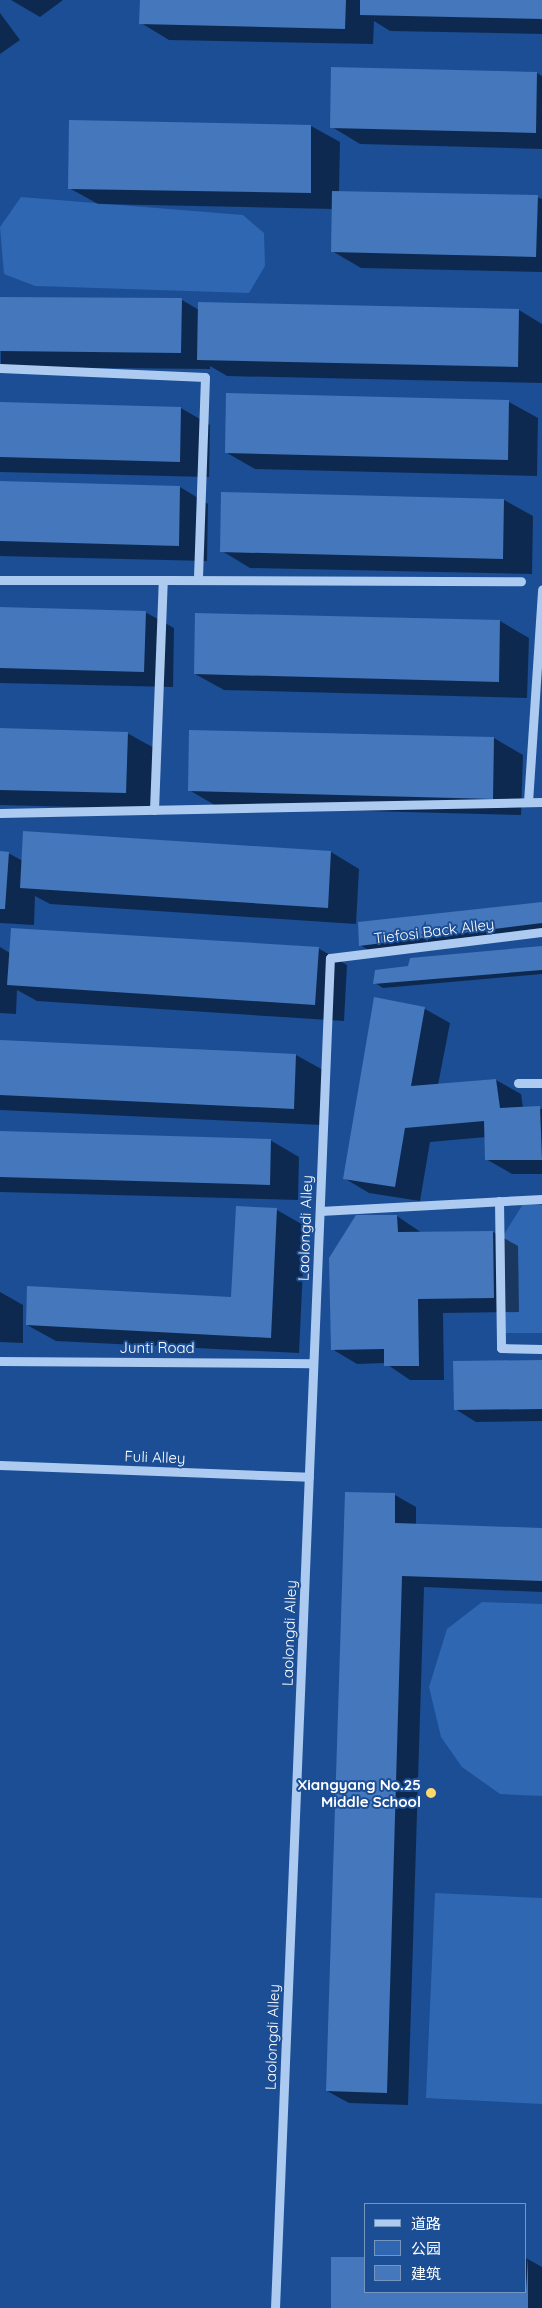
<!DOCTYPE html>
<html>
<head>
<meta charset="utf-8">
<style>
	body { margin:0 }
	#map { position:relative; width:542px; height:2308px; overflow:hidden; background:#1b4e95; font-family:Quicksand,"Noto Sans SC",sans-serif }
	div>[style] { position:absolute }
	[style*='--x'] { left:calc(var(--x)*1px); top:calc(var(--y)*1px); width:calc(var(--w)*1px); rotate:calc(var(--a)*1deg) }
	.green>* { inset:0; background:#2f67b3 }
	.shadow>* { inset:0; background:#0007 }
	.building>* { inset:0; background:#4477bc }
	.minor>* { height:9px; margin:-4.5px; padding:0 4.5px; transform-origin:4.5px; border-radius:4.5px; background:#adcaf0 }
	.dots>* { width:14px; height:14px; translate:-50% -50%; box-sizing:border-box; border:2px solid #1b4e95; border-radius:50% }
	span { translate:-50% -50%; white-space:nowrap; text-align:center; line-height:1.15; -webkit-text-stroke:4px #1b4e95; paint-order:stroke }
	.street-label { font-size:15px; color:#fff }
	.poi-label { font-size:15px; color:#fff; font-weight:700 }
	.right { translate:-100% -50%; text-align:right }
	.legend { position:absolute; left:364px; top:2203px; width:162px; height:90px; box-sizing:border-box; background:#1b4e95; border:1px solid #7695bf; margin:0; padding:6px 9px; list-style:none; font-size:15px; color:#fff }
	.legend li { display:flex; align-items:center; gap:10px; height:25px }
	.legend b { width:25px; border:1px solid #7695bf }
</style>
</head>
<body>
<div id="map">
	<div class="green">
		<div style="clip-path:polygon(21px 197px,243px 215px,264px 233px,265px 266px,249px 293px,35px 286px,4px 274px,0 227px)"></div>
		<div style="clip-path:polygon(523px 1204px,542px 1205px,542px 1333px,503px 1333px,503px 1236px)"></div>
		<div style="clip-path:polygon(482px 1602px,542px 1604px,542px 1796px,500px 1794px,462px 1767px,441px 1737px,429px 1687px,447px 1629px)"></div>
		<div style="clip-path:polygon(435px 1893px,542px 1898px,542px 2104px,426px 2098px)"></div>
	</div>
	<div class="shadow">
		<div style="clip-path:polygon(11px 0,63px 0,40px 17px)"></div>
		<div style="clip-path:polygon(141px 0,542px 0,542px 34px,390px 31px,374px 21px,373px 44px,169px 40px,141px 23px)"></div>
		<div style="clip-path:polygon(0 13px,20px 40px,0 54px)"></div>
		<div style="clip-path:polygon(537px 73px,542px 76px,542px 149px,360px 144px,332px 127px)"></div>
		<div style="clip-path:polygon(70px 122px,311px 126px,340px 142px,339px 192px,537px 197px,542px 199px,542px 272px,361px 268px,332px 251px,333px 209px,98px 204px,69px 188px)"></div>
		<div style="clip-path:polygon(0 298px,182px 300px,199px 310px,519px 310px,542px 324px,542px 383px,227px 376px,210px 366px,210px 369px,1px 367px)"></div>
		<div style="clip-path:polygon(509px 402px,538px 418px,537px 476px,255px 469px,227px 453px)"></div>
		<div style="clip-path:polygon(0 403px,181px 408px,210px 425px,209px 477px,0 472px)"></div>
		<div style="clip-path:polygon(0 483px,180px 487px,208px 504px,207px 561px,0 556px)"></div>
		<div style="clip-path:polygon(504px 500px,533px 516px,532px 574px,250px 568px,222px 551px)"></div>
		<div style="clip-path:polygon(0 608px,145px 612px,174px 628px,173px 687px,0 683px)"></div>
		<div style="clip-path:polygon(500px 621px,529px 638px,527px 698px,224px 690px,195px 674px)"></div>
		<div style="clip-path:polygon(0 730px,127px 733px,156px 749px,155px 809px,0 805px)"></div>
		<div style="clip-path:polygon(494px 738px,523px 755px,521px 815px,218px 807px,189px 790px)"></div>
		<div style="clip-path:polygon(0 852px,8px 853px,23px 861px,331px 852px,359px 869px,356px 924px,50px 904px,35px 896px,34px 925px,0 923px)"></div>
		<div style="clip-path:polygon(542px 903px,542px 928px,368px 950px,360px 945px)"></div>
		<div style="clip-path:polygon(0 947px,10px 953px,318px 948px,347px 965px,344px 1021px,37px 1001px,17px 990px,16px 1014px,0 1013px)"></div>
		<div style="clip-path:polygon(542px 947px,542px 974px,383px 988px,375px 983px,409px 968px)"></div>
		<div style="clip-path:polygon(375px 999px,425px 1009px,450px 1023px,438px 1085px,496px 1080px,521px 1094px,523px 1108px,542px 1109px,542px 1174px,512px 1174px,486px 1159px,486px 1137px,430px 1142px,420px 1201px,369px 1193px,344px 1178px)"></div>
		<div style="clip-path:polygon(0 1041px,296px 1055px,325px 1071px,322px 1125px,0 1110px)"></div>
		<div style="clip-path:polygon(0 1132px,270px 1140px,299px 1157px,298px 1200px,0 1192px)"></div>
		<div style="clip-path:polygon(277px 1210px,305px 1226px,299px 1353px,56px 1341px,27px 1325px,233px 1298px)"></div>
		<div style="clip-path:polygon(397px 1216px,422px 1233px,493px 1232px,518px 1246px,519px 1312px,443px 1313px,444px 1380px,410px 1380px,385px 1363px,357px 1364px,332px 1349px)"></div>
		<div style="clip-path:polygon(0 1292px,23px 1305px,23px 1343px,0 1342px)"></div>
		<div style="clip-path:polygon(542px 1361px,542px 1421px,476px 1422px,455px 1409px)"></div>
		<div style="clip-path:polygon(395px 1495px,416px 1507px,416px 1525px,542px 1529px,542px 1592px,424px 1587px,408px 2105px,349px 2103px,327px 2091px)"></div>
		<div style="clip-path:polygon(526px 2258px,542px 2267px,542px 2308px,333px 2308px,366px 2292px,526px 2292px)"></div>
	</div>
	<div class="building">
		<div style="clip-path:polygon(140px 0,346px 0,345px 29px,139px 24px)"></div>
		<div style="clip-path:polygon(360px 0,542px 0,542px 19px,360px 15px)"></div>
		<div style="clip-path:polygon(331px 67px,537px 72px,536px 133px,330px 128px)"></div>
		<div style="clip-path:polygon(69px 120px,311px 125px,311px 193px,68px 189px)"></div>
		<div style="clip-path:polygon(332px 191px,538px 195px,536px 257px,331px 252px)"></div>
		<div style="clip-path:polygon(0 297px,182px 298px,181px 353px,0 351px)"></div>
		<div style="clip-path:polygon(198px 302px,519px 309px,518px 367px,197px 360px)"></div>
		<div style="clip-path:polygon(226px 393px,509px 400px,508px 460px,225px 453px)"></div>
		<div style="clip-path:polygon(0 402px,181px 407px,180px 462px,0 457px)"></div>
		<div style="clip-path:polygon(0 481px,180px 486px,179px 546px,0 541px)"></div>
		<div style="clip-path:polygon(221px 492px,504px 499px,503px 559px,220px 552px)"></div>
		<div style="clip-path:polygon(0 607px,146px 611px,144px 672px,0 668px)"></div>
		<div style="clip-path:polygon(195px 613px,500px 620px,499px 682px,194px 674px)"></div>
		<div style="clip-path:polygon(0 728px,128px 732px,126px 793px,0 790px)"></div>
		<div style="clip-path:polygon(189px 730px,494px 737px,493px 799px,188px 791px)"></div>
		<div style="clip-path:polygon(23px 831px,331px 851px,328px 908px,20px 888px)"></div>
		<div style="clip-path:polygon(0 851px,9px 852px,5px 909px,0 909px)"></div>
		<div style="clip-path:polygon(542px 902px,542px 923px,359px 946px,358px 922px)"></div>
		<div style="clip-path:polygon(11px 928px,319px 947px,315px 1005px,7px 985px)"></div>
		<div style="clip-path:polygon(542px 946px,542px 970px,373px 984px,375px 970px,408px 966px,410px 958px)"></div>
		<div style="clip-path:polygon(374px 997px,425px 1007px,411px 1086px,496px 1079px,500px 1108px,540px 1106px,542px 1160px,485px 1160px,484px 1121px,405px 1128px,395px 1187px,343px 1179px)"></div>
		<div style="clip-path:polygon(0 1040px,296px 1054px,294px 1109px,0 1095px)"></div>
		<div style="clip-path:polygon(0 1131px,271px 1139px,270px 1185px,0 1177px)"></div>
		<div style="clip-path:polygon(236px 1206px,277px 1208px,271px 1338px,26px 1325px,27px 1286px,231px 1297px)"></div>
		<div style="clip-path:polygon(356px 1215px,397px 1215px,398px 1232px,493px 1231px,494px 1298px,418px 1299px,419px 1366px,384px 1366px,384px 1349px,331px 1350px,329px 1258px)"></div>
		<div style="clip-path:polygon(542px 1360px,542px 1409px,454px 1410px,453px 1361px)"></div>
		<div style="clip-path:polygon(345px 1492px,395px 1493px,395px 1523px,542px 1528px,542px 1581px,402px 1576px,387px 2093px,326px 2091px)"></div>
		<div style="clip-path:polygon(331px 2257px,366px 2257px,366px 2292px,526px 2292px,528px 2257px,528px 2308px,331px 2308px)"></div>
	</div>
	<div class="minor">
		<div style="--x:0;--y:368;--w:205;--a:2.5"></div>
		<div style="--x:205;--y:377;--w:203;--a:92"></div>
		<div style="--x:0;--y:580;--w:163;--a:0"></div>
		<div style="--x:528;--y:802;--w:213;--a:-86.2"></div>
		<div style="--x:154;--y:810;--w:230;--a:-87.8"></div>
		<div style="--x:163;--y:580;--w:358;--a:0.2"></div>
		<div style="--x:0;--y:813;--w:542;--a:-1.16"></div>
		<div style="--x:518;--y:1083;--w:24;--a:0"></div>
		<div style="--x:499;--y:1201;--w:147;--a:89.2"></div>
		<div style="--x:501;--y:1348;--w:41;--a:1.4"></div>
		<div style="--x:320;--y:1211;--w:222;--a:-3.1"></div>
		<div style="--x:0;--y:1361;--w:313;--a:0.4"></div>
		<div style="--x:0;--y:1465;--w:309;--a:2.2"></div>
		<div style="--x:275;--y:2308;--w:1351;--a:-87.67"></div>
		<div style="--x:330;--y:958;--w:214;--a:-7"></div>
	</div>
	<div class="dots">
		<div style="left:431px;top:1793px;background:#ffd86c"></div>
	</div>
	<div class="street-label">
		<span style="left:434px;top:931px;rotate:-7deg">Tiefosi Back Alley</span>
		<span style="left:305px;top:1228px;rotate:-88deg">Laolongdi Alley</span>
		<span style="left:157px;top:1348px">Junti Road</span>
		<span style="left:155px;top:1457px;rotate:2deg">Fuli Alley</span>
		<span style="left:289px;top:1633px;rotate:-88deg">Laolongdi Alley</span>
		<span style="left:272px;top:2037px;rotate:-88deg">Laolongdi Alley</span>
	</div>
	<div class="poi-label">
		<span class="right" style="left:421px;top:1793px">Xiangyang No.25<br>Middle School</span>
	</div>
	<ul class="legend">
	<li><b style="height:6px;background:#adcaf0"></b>道路</li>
	<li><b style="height:14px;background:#2f67b3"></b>公园</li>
	<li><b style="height:14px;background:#4477bc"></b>建筑</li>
	</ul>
</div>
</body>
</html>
